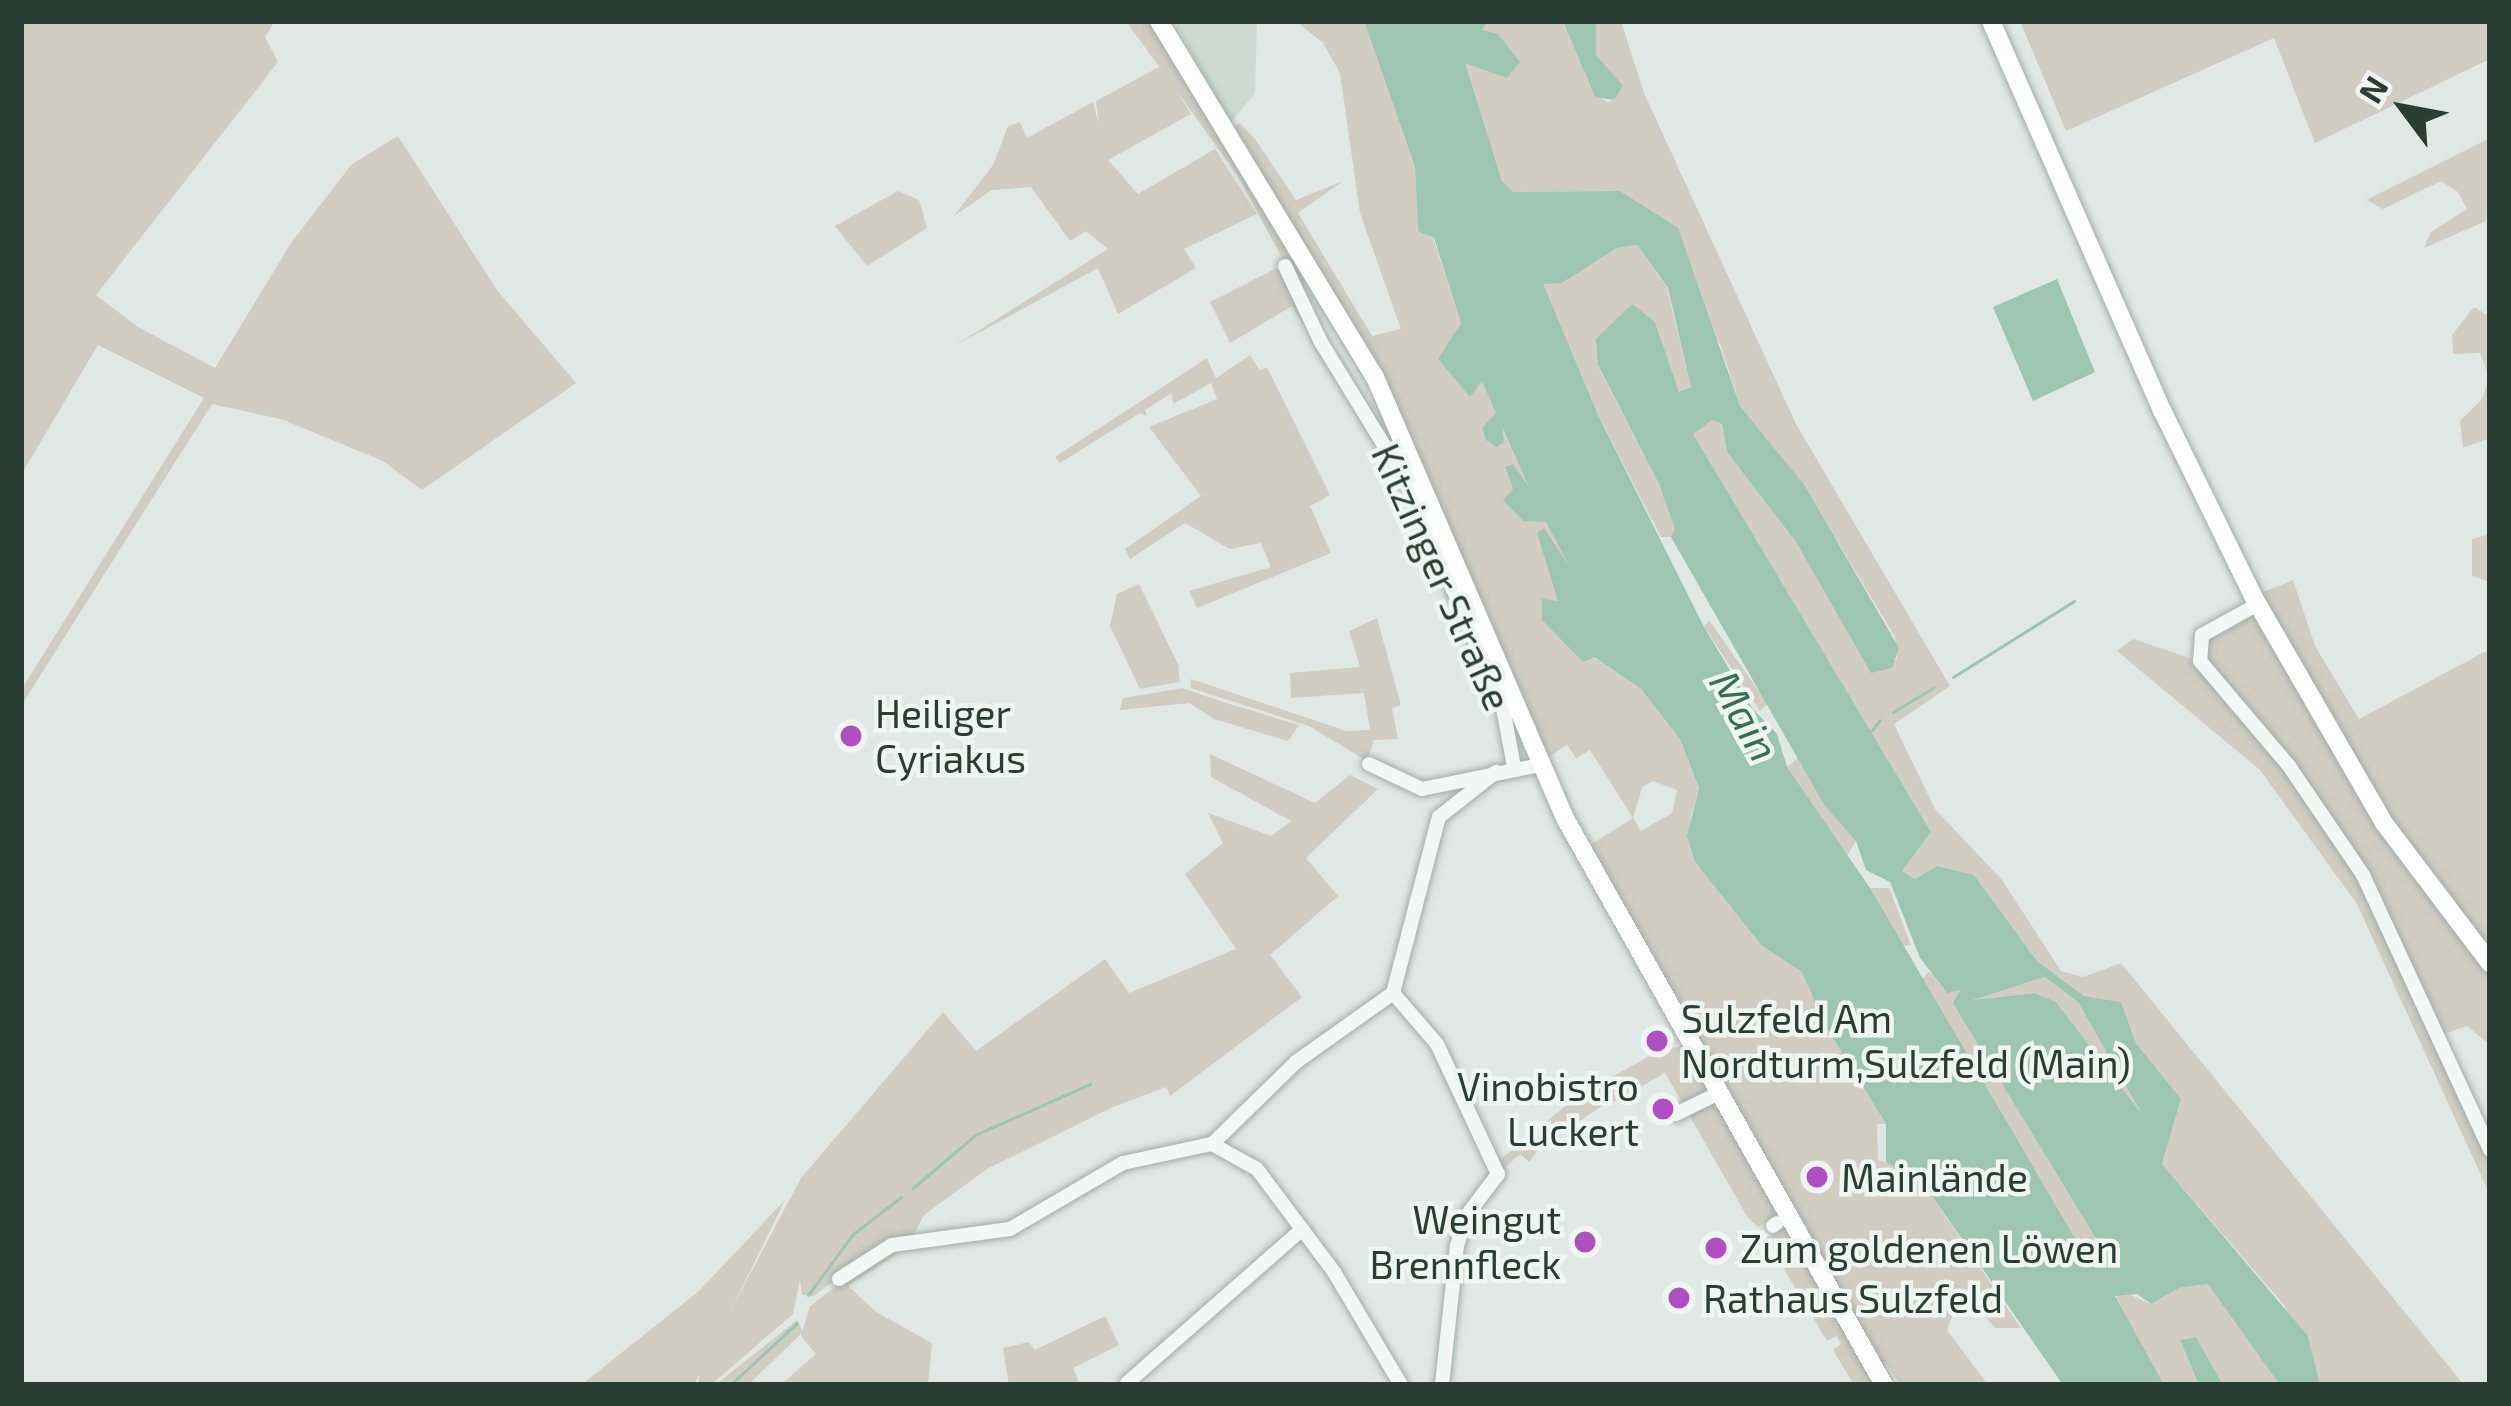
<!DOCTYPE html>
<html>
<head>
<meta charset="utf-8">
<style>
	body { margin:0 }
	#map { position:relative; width:2511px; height:1406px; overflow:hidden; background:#e0e8e5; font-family:"Exo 2",sans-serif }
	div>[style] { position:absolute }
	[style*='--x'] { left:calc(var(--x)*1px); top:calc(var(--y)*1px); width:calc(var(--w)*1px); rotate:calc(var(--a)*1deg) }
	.built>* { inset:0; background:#cedad4 }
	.green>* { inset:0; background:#d1cdc2 }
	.water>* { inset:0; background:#9ec5b1 }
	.stream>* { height:3px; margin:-1.5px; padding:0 1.5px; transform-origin:1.5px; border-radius:1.5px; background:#9ec5b1 }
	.roads { filter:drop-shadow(0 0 3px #a2aeaa) drop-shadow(0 0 3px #a2aeaa) }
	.street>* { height:14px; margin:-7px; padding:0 7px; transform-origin:7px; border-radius:7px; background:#f2f6f5 }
	.secondary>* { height:18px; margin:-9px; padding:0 9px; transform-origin:9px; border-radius:9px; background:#fff }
	.dots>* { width:33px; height:33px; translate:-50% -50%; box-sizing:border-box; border:6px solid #eff5f3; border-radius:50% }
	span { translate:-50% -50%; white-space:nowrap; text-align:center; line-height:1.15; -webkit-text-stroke:9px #eff5f3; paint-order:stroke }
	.street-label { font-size:39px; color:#2a3e36 }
	.poi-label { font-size:39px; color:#2a3e36 }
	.left { translate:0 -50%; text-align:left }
	.right { translate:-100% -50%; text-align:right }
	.water-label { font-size:42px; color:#386e55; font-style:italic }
	.frame { position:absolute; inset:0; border:24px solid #2a3e36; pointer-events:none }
	.north { position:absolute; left:2343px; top:48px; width:120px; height:120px; -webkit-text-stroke:9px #eff5f3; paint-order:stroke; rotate:302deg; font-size:33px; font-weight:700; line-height:48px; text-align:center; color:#2a3e36 }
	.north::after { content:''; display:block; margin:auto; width:42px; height:54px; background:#2a3e36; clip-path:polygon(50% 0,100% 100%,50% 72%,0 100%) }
</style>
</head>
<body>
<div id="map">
	<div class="built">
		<div style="clip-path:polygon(1175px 21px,1257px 21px,1255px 93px,1228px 126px)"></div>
	</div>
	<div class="green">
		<div style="clip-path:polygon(21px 21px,275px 21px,265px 37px,278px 62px,96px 295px,138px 327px,215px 368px,293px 240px,352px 164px,398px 136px,497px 290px,576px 383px,422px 490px,383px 461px,281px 419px,212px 404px,21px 706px,21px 690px,204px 398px,98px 345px,21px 475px)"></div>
		<div style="clip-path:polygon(1126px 21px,1156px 21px,1333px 318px,1307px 281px,1296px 284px,1238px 176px)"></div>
		<div style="clip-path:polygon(evenodd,1296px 21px,1364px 21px,1415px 167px,1418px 231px,1433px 238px,1461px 323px,1448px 363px,1482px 380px,1497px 414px,1482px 428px,1486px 440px,1503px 442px,1496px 428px,1501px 426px,1530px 488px,1505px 468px,1513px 489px,1546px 521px,1568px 564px,1544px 529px,1593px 657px,1641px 689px,1680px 739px,1699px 788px,1691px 816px,1695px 862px,1762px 946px,1802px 972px,1826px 1027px,1886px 1124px,1877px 1124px,1878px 1160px,1908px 1167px,1921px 1180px,2021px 1328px,1995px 1328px,1976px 1306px,1958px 1300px,1947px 1330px,1988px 1385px,1900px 1385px,1887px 1364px,1876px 1370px,1884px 1385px,1854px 1385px,1833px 1350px,1841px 1344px,1837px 1336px,1827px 1341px,1798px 1292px,1804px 1288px,1797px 1291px,1766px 1239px,1777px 1231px,1770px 1220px,1758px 1227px,1748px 1218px,1665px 1073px,1613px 1102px,1600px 1098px,1602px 1106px,1566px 1130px,1556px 1127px,1529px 1162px,1520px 1154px,1498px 1174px,1496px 1163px,1579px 1095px,1659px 1051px,1691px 1044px,1582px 850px,1633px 818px,1556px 696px,1590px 750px,1576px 758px,1567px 745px,1541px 762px,1413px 444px,1231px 128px,1240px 123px,1255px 139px,1296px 200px,1343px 181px,1298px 213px,1372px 336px,1401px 329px,1360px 213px,1340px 73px,1323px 43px,1296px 21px,1653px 781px,1677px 790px,1672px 813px,1641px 831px,1633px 818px,1642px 787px,1653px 781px)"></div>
		<div style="clip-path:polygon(1488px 21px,1563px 21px,1592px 90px,1607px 102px,1614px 100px,1596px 55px,1596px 21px,1621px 21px,1644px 93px,1796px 424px,1950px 686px,1894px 724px,1935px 809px,2002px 880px,2061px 971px,2083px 977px,2121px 963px,2464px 1385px,2320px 1385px,2284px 1305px,2162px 1164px,2181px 1099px,2136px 1043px,2121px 1002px,2084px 996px,2037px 961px,1974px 875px,1915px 879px,1902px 871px,1931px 832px,1693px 434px,1712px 419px,1722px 424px,1727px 452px,1796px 542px,1871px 672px,1897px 659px,1895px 637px,1805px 487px,1740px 406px,1720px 344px,1620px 191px,1512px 192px,1502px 181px,1464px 62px,1507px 77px,1481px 30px)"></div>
		<div style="clip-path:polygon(2020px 21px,2490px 21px,2490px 59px,2315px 143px,2274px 38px,2066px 131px)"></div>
		<div style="clip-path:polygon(1161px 66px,1191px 114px,1108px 160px,1138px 194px,1215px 149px,1257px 214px,1184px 249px,1196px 268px,1118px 314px,1098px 268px,956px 345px,1108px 249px,1086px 231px,1070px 241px,1031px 187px,992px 190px,954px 216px,993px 165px,1008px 126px,1020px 122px,1027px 138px,1093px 102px,1099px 125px,1096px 101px)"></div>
		<div style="clip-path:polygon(2490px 138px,2486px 221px,2424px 248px,2431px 232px,2467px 209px,2458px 192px,2441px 181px,2383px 209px,2366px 200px)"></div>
		<div style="clip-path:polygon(898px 191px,919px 200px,927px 228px,867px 266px,835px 226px)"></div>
		<div style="clip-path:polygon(1637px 245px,1667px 288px,1691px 387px,1679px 393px,1655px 322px,1598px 366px,1659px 484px,1676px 529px,1671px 537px,1661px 537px,1598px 415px,1542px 285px,1544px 279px,1562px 283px,1617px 248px)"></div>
		<div style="clip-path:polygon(1283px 265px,1308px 321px,1303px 324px,1292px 306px,1230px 343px,1210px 302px)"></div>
		<div style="clip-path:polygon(2474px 307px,2490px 317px,2490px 438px,2463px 448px,2460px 421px,2483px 398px,2489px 376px,2480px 353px,2453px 354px,2452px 335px)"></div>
		<div style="clip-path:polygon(1250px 355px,1260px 371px,1267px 367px,1330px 495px,1310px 506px,1331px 553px,1197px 608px,1189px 591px,1271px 567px,1261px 543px,1230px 549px,1185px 523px,1130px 559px,1125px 549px,1201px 496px,1149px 427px,1217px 399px,1211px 383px,1173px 404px,1172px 393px,1145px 410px,1147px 416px,1140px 413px,1060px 463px,1055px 457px,1207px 358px,1216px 378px)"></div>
		<div style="clip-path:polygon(2490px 534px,2490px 582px,2472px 576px,2472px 539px)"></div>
		<div style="clip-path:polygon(2293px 580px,2315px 646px,2359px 719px,2490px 649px,2490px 1045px,2467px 1026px,2440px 1035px,2490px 1150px,2490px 1195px,2357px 904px,2260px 770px,2117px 651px,2133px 639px,2199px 661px,2202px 635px,2257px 604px,2253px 596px)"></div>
		<div style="clip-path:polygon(1139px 584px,1178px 664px,1180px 682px,1140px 689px,1110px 626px,1117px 594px)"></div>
		<div style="clip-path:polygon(1377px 618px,1401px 705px,1392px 708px,1398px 739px,1374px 740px,1367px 761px,1309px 726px,1191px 688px,1191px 679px,1346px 731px,1370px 730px,1364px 693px,1291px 698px,1290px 673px,1360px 667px,1349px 631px)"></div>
		<div style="clip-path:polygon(1709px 620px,1768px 704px,1760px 711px,1704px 627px)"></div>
		<div style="clip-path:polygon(1182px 688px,1217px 700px,1299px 725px,1288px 741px,1214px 719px,1189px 703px,1120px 710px,1123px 698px)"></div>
		<div style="clip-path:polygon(1210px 754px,1315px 803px,1350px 775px,1378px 789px,1306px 858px,1338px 896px,1270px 955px,1302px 997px,1170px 1096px,1166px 1087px,1113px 1107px,987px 1169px,924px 1215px,914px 1234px,863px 1257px,814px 1296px,802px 1295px,800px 1280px,793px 1314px,711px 1385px,699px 1385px,699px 1370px,801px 1178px,943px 1012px,976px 1051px,1105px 959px,1129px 993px,1236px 949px,1185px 874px,1223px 843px,1208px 813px,1271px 836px,1291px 821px,1211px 777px)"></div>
		<div style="clip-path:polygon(1799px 757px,1856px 841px,1845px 859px,1787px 767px)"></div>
		<div style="clip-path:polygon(1870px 888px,1889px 888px,1911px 945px,1902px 946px)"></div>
		<div style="clip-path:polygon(1929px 971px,1946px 992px,1960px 990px,1954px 1003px,2097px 1240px,2091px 1252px,2080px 1248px,1922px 980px)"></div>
		<div style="clip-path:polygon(2043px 977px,2078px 1002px,2142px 1114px,2056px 1002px,2035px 993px,1972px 1000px)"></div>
		<div style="clip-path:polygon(785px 1200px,694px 1385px,581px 1385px,699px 1291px)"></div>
		<div style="clip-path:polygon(911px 1245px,848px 1286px,876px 1312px,932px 1343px,928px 1385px,780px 1385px,816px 1354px,801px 1336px,810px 1306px,867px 1263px)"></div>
		<div style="clip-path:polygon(2209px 1284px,2279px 1377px,2280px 1385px,2223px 1385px,2196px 1337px,2180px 1340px,2199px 1385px,2164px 1385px,2115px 1301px,2120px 1290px,2151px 1304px,2179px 1288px)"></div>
		<div style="clip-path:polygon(1105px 1316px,1119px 1345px,1073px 1368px,1080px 1385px,1009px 1385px,1003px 1348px,1029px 1342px,1035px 1350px)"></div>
		<div style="clip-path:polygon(797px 1320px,803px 1332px,748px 1385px,715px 1385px)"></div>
	</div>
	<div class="water">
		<div style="clip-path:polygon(evenodd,1364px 21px,1488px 21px,1482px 30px,1498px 34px,1520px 62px,1507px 78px,1465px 63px,1502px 181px,1513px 192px,1620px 191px,1678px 228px,1740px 406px,1805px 486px,1899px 648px,1892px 668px,1871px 673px,1796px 542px,1727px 452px,1722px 424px,1712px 420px,1693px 434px,1931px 832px,1902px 871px,1915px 879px,1937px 866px,1974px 875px,2037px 961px,2084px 996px,2121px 1002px,2136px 1043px,2181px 1099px,2162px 1164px,2308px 1336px,2320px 1385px,2280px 1385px,2208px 1284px,2179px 1288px,2151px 1304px,2137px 1294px,2115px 1296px,2164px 1385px,2063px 1385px,1921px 1180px,1886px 1162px,1886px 1124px,1826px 1027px,1802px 972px,1762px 946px,1695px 862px,1687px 836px,1699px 788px,1680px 739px,1641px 689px,1594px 657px,1583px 662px,1542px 620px,1542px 599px,1558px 601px,1537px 533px,1544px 528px,1568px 564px,1546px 522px,1523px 521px,1503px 500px,1513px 489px,1505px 467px,1513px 464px,1529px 487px,1502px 427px,1504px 442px,1496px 447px,1486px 440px,1482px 428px,1496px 413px,1482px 381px,1470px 397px,1438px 359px,1461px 323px,1434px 238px,1418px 231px,1415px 167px,1364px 21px,1637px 245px,1668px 288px,1691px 387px,1679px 392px,1655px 322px,1632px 304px,1596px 339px,1598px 365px,1659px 484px,1675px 529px,1671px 537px,1825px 806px,1856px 841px,1866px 870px,1890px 882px,1920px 958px,1947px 993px,1960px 990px,1953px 1003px,2097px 1240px,2091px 1252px,2080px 1247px,1870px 888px,1787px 767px,1777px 734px,1753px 709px,1704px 627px,1598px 415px,1543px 284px,1562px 283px,1617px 248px,1637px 245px,1364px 21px,2044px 977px,2078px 1002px,2142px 1114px,2056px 1002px,2035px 993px,1973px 1000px,2044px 977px)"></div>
		<div style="clip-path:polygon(1563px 21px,1596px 21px,1596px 55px,1623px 86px,1614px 100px,1595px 97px)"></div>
		<div style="clip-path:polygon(2057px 279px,2095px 372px,2033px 401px,1993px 307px)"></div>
		<div style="clip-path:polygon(2196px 1337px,2223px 1385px,2199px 1385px,2180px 1340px)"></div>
	</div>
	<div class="stream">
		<div style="--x:1953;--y:677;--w:143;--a:-32.1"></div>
		<div style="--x:1893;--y:712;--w:47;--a:-31"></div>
		<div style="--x:1871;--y:731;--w:14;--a:-51"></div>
		<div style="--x:913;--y:1188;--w:82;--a:-40.5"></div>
		<div style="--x:975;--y:1135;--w:126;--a:-23.9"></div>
		<div style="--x:808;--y:1295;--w:76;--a:-53.6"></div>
		<div style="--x:853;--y:1234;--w:61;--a:-37.6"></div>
		<div style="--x:730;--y:1385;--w:91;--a:-42.8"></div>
	</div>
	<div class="roads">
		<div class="street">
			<div style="--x:1285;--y:266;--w:84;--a:64.7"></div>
			<div style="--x:1321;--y:342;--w:177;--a:58.6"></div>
			<div style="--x:1413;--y:493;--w:233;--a:67.3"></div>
			<div style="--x:1503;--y:708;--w:60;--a:79.4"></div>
			<div style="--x:2258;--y:604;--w:64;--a:151"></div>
			<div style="--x:2202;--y:635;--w:26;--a:94"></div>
			<div style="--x:2200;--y:661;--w:138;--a:49.7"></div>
			<div style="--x:2289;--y:766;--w:132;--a:55.8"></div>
			<div style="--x:2363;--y:875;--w:303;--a:65.2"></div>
			<div style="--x:1369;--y:764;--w:59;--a:25.3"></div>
			<div style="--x:1422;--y:789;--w:120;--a:-11.5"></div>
			<div style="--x:1393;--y:993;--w:67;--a:49.2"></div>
			<div style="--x:1437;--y:1044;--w:144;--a:64.9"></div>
			<div style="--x:1498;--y:1174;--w:51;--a:127.1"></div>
			<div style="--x:1467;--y:1215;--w:33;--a:108"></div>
			<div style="--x:1457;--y:1246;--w:140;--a:96.2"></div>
			<div style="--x:1393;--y:993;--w:182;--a:-75.4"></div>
			<div style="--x:1439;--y:817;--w:73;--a:-38.3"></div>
			<div style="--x:1676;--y:1114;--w:48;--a:-26"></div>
			<div style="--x:1212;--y:1144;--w:117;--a:-44.3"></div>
			<div style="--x:1296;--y:1062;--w:119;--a:-35.4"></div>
			<div style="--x:1773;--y:1226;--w:5;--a:-37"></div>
			<div style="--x:839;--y:1279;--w:63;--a:-32.7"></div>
			<div style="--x:892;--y:1245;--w:119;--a:-7.7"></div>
			<div style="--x:1010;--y:1229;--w:131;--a:-30.3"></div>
			<div style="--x:1123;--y:1163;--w:91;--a:-12.1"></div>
			<div style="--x:1212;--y:1144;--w:51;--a:29.1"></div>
			<div style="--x:1257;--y:1169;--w:129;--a:53.2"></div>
			<div style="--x:1334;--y:1272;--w:131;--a:59.3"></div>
			<div style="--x:1127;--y:1383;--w:233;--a:-41.3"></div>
		</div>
		<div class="secondary">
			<div style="--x:1159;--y:21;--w:416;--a:58.8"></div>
			<div style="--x:1375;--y:377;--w:482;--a:66.7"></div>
			<div style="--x:1566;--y:820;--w:648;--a:60.63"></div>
			<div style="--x:1991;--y:21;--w:427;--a:66.3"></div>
			<div style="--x:2163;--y:412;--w:205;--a:63.9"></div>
			<div style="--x:2253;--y:596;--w:262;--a:60"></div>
			<div style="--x:2384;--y:823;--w:176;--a:52.9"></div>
		</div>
	</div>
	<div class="dots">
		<div style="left:851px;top:736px;background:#af50c2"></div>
		<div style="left:1657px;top:1041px;background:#af50c2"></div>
		<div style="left:1663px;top:1109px;background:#af50c2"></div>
		<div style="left:1817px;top:1177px;background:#af50c2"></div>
		<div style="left:1585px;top:1242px;background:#af50c2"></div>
		<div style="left:1716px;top:1248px;background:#af50c2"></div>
		<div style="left:1679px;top:1298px;background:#af50c2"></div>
	</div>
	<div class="street-label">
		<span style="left:1442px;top:577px;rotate:66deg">Kitzinger Straße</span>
	</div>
	<div class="poi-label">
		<span class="left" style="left:875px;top:736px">Heiliger<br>Cyriakus</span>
		<span class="left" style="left:1681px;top:1041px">Sulzfeld Am<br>Nordturm,Sulzfeld (Main)</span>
		<span class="right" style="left:1639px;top:1109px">Vinobistro<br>Luckert</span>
		<span class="left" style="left:1841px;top:1177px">Mainlände</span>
		<span class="right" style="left:1561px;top:1242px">Weingut<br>Brennfleck</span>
		<span class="left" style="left:1740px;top:1248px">Zum goldenen Löwen</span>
		<span class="left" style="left:1703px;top:1298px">Rathaus Sulzfeld</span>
	</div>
	<div class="water-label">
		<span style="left:1746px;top:715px;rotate:61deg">Main</span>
	</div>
	<div class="frame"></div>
	<div class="north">N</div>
</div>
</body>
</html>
